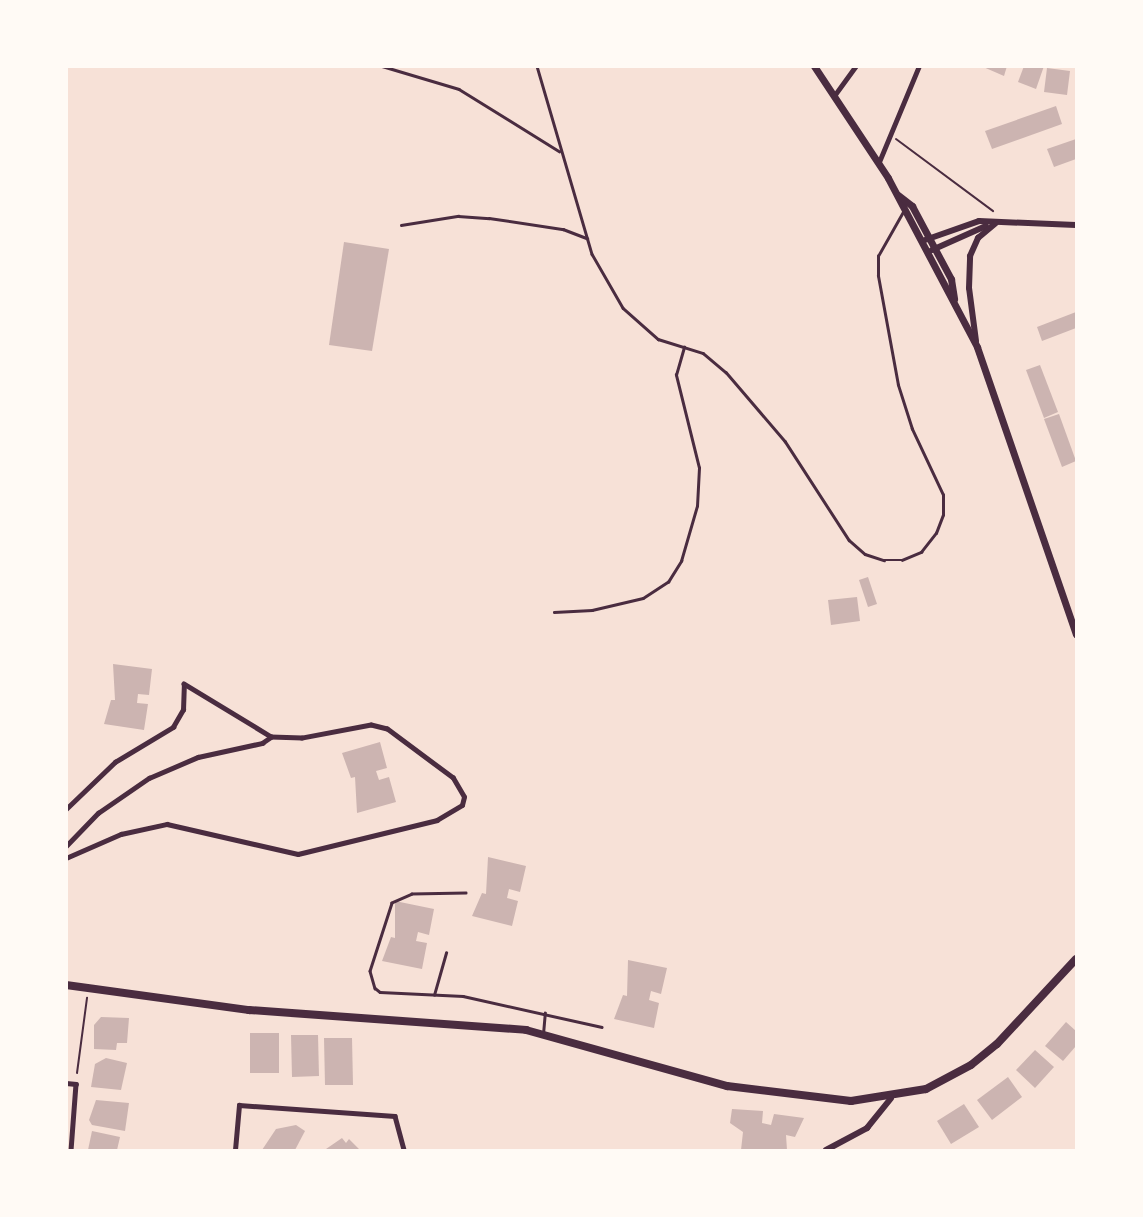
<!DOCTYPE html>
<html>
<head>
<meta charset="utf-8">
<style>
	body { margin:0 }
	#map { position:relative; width:1143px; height:1217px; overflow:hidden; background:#f7e1d7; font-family:"Asap Condensed",sans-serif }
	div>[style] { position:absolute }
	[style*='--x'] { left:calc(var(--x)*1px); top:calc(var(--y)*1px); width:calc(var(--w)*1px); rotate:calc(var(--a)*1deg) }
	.building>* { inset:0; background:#ccb4b1 }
	.path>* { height:2px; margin:-1px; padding:0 1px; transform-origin:1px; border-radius:1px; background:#4a2c40 }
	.service>* { height:2.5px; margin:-1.25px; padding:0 1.25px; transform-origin:1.25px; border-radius:1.25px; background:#4a2c40 }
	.minor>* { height:4.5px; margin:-2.25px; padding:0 2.25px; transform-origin:2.25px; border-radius:2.25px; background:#4a2c40 }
	.tertiary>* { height:6px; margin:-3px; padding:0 3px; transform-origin:3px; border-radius:3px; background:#4a2c40 }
	.secondary>* { height:7px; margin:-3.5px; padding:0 3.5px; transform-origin:3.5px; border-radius:3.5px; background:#4a2c40 }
	.primary>* { height:8px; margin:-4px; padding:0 4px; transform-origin:4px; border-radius:4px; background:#4a2c40 }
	span { translate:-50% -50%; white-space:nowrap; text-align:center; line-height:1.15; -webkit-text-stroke:5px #fffaf5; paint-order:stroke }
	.frame { position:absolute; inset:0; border:68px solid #fffaf5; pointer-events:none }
</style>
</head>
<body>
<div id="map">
	<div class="building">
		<div style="clip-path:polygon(981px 66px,1007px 66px,1004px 76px)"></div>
		<div style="clip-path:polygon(1024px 66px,1044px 66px,1036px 89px,1018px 82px)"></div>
		<div style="clip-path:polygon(1047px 68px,1070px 71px,1067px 95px,1044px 92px)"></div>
		<div style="clip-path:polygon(1056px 106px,1062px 124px,992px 149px,985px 131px)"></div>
		<div style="clip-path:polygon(1076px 139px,1076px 159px,1054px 167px,1047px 149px)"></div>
		<div style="clip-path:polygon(344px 242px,389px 249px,372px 351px,329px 345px)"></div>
		<div style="clip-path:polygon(1076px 312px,1076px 328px,1042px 341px,1037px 327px)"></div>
		<div style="clip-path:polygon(1040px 365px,1058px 412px,1044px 418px,1026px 370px)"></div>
		<div style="clip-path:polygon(1059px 414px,1076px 461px,1062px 467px,1044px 419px)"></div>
		<div style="clip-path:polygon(868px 577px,877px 604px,868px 607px,859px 580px)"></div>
		<div style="clip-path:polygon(857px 597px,860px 621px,831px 625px,828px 600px)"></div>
		<div style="clip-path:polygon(113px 664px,152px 669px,149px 695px,138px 694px,137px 703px,148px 704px,144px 730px,104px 724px,111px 700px,115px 700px)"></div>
		<div style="clip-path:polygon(380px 742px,387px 768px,376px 771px,379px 780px,389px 777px,396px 802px,357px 813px,355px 777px,351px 778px,342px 753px)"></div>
		<div style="clip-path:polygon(488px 857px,526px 866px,520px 892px,509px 889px,507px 898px,518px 901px,512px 926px,472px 916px,482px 893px,486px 894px)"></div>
		<div style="clip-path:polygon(395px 901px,434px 909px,429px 935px,418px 932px,416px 941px,427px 943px,422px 969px,382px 961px,391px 937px,395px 938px)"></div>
		<div style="clip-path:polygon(628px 960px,667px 968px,661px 994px,651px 991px,649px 1000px,659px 1003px,654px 1028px,614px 1019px,623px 995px,627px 996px)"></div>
		<div style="clip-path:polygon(101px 1017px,129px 1018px,127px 1043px,117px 1043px,116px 1050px,94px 1049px,94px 1025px)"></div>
		<div style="clip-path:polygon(1066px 1022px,1076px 1031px,1076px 1046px,1063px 1061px,1045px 1046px)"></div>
		<div style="clip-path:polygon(250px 1033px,279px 1033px,279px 1073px,250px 1073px)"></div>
		<div style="clip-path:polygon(291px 1035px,318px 1035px,319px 1076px,292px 1077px)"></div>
		<div style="clip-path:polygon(324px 1038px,352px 1038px,353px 1085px,325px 1085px)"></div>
		<div style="clip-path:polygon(1035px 1050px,1054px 1067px,1035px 1088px,1016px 1070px)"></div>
		<div style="clip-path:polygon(106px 1058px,127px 1063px,121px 1090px,91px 1087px,95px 1064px)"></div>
		<div style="clip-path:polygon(1008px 1077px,1022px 1097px,992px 1120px,977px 1100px)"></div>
		<div style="clip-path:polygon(96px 1100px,129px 1103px,125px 1131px,92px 1125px,89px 1120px)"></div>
		<div style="clip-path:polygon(964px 1104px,979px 1127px,951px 1144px,937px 1121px)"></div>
		<div style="clip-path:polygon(732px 1109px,763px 1111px,762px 1123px,771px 1125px,774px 1114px,804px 1118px,795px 1137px,786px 1135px,787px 1150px,741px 1150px,743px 1132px,730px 1123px)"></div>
		<div style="clip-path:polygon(296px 1125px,305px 1131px,295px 1150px,262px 1150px,276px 1129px)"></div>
		<div style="clip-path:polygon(92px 1131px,120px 1137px,117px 1150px,88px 1150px)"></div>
		<div style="clip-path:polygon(342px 1138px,346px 1143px,349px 1139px,360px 1150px,326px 1149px)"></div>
	</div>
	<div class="path">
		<div style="--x:896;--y:139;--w:121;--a:36.6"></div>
		<div style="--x:77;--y:1073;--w:76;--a:-82.4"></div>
	</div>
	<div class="service">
		<div style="--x:382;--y:66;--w:80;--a:16.6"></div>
		<div style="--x:459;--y:89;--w:118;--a:31.8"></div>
		<div style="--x:537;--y:66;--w:196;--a:73.7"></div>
		<div style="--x:592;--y:254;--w:62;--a:60.1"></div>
		<div style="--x:623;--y:308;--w:47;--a:41.5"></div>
		<div style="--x:658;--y:339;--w:47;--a:17.3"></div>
		<div style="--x:703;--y:353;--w:30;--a:40"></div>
		<div style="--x:726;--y:372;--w:91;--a:49.5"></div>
		<div style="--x:785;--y:441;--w:118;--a:57.1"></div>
		<div style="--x:849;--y:540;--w:21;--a:41"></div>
		<div style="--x:865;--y:554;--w:20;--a:18"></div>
		<div style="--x:884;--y:560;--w:18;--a:0"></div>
		<div style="--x:902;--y:560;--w:21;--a:-23"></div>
		<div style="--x:921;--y:552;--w:24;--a:-52"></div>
		<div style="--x:936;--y:533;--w:19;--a:-69"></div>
		<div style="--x:943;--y:515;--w:20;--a:-90"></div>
		<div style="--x:943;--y:495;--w:73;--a:-115.2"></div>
		<div style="--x:912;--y:429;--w:46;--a:-107.7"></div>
		<div style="--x:898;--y:385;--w:111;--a:-100.4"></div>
		<div style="--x:878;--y:276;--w:20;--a:-90"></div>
		<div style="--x:878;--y:256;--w:51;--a:-60.4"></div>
		<div style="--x:401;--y:225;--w:58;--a:-9"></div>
		<div style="--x:458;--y:216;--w:31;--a:4"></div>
		<div style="--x:489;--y:218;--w:75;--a:8.5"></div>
		<div style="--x:563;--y:229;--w:26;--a:21"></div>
		<div style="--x:554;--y:612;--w:38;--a:-3"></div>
		<div style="--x:592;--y:610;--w:52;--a:-13.2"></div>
		<div style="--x:643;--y:598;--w:30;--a:-33"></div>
		<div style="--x:668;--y:582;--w:25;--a:-58"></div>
		<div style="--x:681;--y:561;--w:57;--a:-73.8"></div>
		<div style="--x:697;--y:506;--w:38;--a:-87"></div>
		<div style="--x:699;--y:468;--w:96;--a:-103.9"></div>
		<div style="--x:676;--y:375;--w:29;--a:-74"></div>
		<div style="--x:466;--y:893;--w:54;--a:178.9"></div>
		<div style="--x:412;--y:894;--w:22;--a:156"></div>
		<div style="--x:392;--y:903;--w:71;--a:107.9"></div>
		<div style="--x:370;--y:971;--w:18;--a:74"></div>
		<div style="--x:375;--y:988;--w:6;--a:39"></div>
		<div style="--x:380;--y:992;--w:83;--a:2.8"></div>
		<div style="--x:463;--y:996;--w:142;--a:12.6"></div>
		<div style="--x:434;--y:995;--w:44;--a:-74.1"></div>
		<div style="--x:543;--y:1034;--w:21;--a:-85"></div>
	</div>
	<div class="minor">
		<div style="--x:834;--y:96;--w:37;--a:-54"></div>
		<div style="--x:879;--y:162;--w:104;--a:-67.4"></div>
		<div style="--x:66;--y:809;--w:68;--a:-43.8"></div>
		<div style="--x:115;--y:762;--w:68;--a:-31.1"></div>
		<div style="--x:173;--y:727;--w:20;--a:-60"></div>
		<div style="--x:183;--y:710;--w:25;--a:-88"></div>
		<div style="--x:66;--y:846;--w:46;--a:-45.9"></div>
		<div style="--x:98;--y:813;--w:62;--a:-34.5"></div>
		<div style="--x:149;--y:778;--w:53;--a:-23.2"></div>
		<div style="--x:198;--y:757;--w:66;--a:-12.3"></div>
		<div style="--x:262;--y:743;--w:11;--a:-34"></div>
		<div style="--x:66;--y:858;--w:60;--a:-23.6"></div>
		<div style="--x:121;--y:834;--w:47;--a:-12.3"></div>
		<div style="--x:167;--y:824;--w:134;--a:12.9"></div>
		<div style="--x:298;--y:854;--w:143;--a:-13.7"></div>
		<div style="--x:437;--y:820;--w:29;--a:-31"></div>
		<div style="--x:462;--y:805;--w:8;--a:-76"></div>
		<div style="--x:464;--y:797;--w:22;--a:-120"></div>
		<div style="--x:453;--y:778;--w:82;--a:-143.4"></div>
		<div style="--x:387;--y:729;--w:16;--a:-166"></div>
		<div style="--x:371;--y:725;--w:70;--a:169.3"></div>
		<div style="--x:302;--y:738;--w:31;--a:-178"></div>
		<div style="--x:271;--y:737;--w:102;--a:-148.7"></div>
		<div style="--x:66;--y:1083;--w:10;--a:6"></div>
		<div style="--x:76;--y:1084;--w:66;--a:94.3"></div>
		<div style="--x:235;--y:1150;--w:45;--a:-84.9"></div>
		<div style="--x:239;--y:1105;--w:156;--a:4"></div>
		<div style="--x:395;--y:1116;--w:35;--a:75"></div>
	</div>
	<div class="tertiary">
		<div style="--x:925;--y:240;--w:57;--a:-19.4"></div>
		<div style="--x:979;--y:221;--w:97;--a:2.4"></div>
		<div style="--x:932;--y:250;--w:59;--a:-24"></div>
		<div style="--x:976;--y:341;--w:53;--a:-97.5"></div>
		<div style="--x:969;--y:288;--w:32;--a:-88"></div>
		<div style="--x:970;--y:256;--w:20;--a:-66"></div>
		<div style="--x:978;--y:238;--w:23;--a:-40"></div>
		<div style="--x:826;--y:1150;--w:47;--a:-28.2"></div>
		<div style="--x:867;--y:1128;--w:38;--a:-51"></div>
	</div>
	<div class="secondary">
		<div style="--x:814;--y:66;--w:134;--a:56.5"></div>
		<div style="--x:888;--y:178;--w:191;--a:62.2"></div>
		<div style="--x:977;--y:347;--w:304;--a:71"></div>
		<div style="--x:898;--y:195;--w:18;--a:38"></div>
		<div style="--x:912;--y:206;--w:83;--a:61.9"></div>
		<div style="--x:951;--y:279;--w:20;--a:81"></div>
	</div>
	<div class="primary">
		<div style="--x:66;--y:985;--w:185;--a:7.8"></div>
		<div style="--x:249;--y:1010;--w:278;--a:4.1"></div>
		<div style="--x:526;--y:1030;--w:209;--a:15.6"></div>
		<div style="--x:727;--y:1086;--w:125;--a:6.9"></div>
		<div style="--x:851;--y:1101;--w:76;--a:-9.1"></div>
		<div style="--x:926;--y:1089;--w:51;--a:-28.1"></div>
		<div style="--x:971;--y:1065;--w:33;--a:-39"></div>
		<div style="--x:997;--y:1044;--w:116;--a:-47.1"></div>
	</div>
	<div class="frame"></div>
</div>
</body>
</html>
